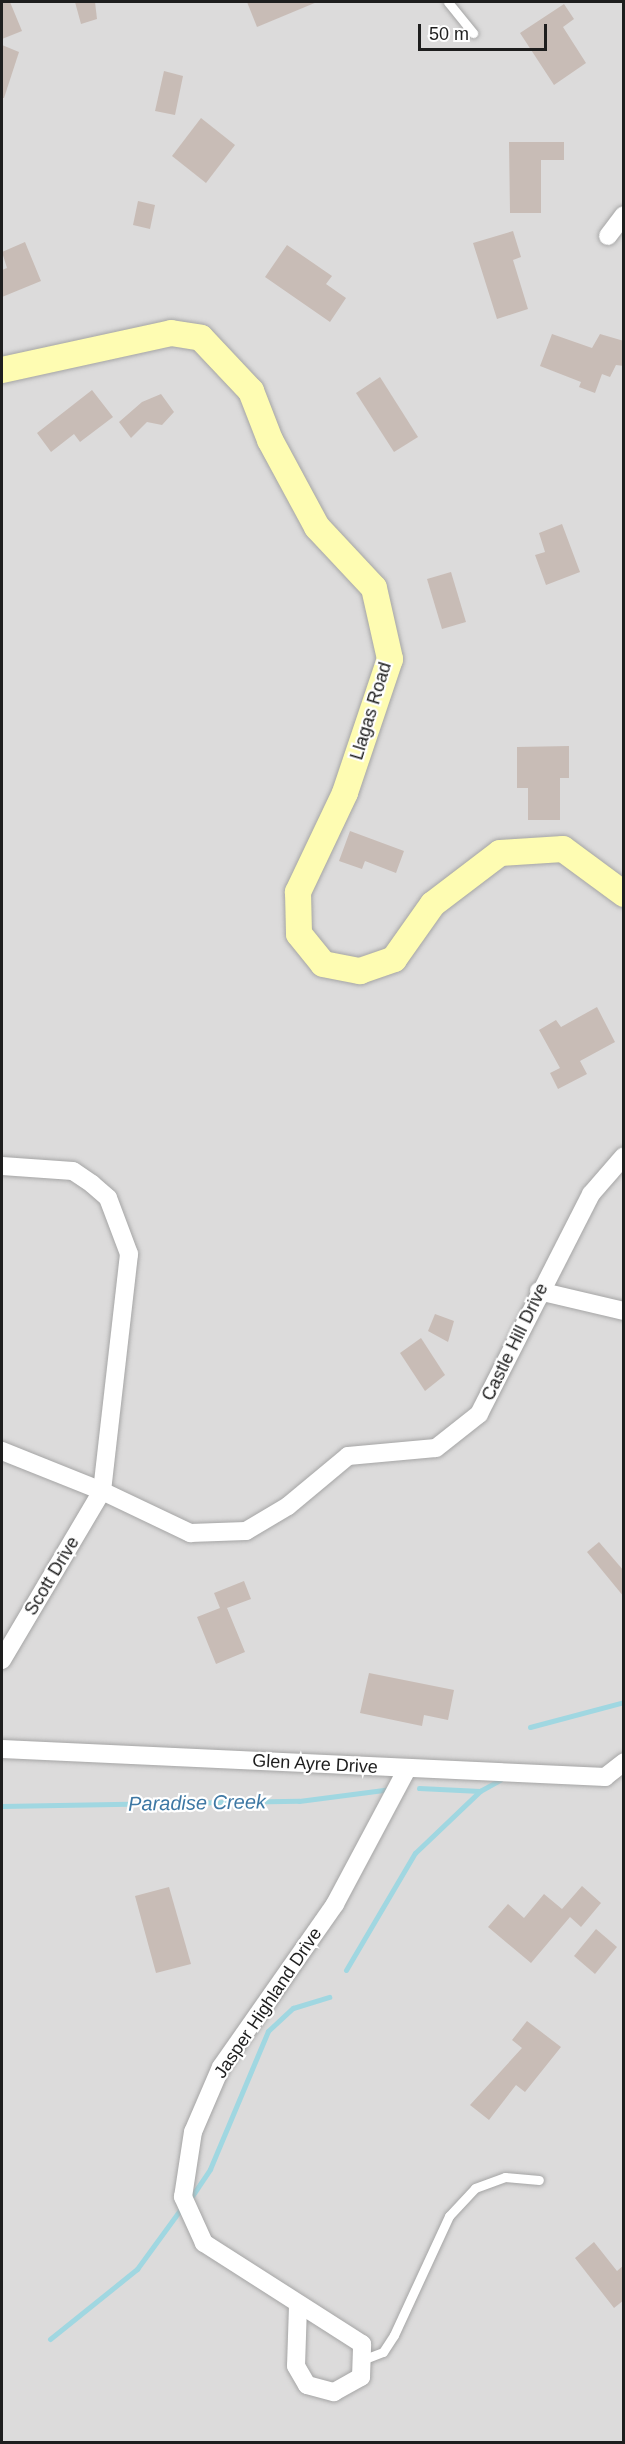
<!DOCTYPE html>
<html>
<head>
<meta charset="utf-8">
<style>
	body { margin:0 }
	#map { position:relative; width:625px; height:2444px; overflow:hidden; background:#f0eae3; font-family:Arial,sans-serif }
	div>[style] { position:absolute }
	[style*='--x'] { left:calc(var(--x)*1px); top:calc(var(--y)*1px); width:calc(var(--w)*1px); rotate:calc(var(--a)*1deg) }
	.residential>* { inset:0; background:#dcdbdb }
	.stream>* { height:5px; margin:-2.5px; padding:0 2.5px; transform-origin:2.5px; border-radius:2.5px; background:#a0d7e1 }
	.building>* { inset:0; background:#c8bcb6 }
	.roads { filter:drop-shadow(0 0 2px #a5a5a5) drop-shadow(0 0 2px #a5a5a5) }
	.lane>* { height:9px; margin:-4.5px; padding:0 4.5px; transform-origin:4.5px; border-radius:4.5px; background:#fff }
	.street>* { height:18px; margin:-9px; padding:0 9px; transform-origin:9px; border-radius:9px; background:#fff }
	.secondary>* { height:26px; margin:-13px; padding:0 13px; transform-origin:13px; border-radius:13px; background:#fefcb2 }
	span { translate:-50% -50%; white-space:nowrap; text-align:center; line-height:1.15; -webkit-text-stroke:4.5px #fff; paint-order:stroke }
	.street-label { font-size:18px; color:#1e1e1e }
	.water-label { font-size:20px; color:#3e78a4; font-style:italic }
	.frame { position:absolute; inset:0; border:3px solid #1e1e1e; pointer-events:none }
	.scale { position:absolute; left:418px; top:24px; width:129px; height:27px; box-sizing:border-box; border:3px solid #1e1e1e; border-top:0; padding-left:8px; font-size:18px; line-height:21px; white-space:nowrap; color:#1e1e1e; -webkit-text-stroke:4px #fff; paint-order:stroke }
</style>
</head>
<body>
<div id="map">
	<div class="residential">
		<div style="clip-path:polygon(2px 2px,623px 2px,623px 2442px,2px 2442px)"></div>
	</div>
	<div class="stream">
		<div style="--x:530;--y:1727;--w:97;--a:-14.9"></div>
		<div style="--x:419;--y:1788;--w:61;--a:2.8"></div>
		<div style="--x:480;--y:1791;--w:23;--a:-29"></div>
		<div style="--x:2;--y:1806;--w:297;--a:-1"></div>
		<div style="--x:299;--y:1801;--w:93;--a:-7.4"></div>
		<div style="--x:346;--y:1970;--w:136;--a:-59.5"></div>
		<div style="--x:415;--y:1853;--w:90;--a:-43.6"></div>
		<div style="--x:190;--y:2199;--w:36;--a:-56"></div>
		<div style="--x:210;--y:2169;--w:150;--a:-67.2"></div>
		<div style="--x:268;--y:2031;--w:34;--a:-43"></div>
		<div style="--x:293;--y:2008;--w:38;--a:-17"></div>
		<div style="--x:50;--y:2339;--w:112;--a:-38.8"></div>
		<div style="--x:137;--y:2269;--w:78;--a:-53.9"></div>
	</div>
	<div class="building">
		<div style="clip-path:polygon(2px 2px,10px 2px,22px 31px,2px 39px)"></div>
		<div style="clip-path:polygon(75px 2px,95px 2px,97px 19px,81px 24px)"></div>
		<div style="clip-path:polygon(247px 2px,317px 2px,257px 27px)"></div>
		<div style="clip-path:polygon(564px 4px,574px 19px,563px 27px,586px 63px,554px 85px,520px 33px)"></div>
		<div style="clip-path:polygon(2px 45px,19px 52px,4px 98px,2px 98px)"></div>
		<div style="clip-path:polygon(164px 71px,183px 76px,175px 115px,155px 111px)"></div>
		<div style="clip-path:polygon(201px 118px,235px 145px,206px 183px,172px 156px)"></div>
		<div style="clip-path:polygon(509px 142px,564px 142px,564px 160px,541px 160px,541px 213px,510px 213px)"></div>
		<div style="clip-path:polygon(138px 201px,155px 205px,150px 229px,133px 225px)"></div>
		<div style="clip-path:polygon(513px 231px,521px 257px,513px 260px,528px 309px,497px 319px,473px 243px)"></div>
		<div style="clip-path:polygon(25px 242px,41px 281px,2px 297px,2px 270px,7px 268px,2px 252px)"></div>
		<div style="clip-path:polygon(287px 245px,332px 276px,326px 284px,346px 298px,330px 322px,265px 277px)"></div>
		<div style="clip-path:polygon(552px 334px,592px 348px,600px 334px,624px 341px,624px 366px,616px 365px,610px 377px,602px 374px,595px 393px,579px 387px,581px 382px,540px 366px)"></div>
		<div style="clip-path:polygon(380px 377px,418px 437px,394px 452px,356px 393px)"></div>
		<div style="clip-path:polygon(92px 390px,113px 417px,80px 442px,74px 434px,51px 452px,37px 433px)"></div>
		<div style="clip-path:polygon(161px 394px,174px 412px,162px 425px,147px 422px,131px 438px,119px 422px,142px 402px)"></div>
		<div style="clip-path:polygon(562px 524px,580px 572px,546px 585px,535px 555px,545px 552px,539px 533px)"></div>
		<div style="clip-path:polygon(451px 572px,466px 622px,442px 629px,427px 579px)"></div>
		<div style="clip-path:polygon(569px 746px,569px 778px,560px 778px,560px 820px,528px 820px,528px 788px,517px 788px,517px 747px)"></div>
		<div style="clip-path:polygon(350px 831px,404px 851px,396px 873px,365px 861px,362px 869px,339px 861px)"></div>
		<div style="clip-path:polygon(597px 1007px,615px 1042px,580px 1061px,587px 1074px,558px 1089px,550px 1073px,560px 1068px,539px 1030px,556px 1020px,561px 1027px)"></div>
		<div style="clip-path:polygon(435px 1314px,454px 1321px,448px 1342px,428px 1331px)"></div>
		<div style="clip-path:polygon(421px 1338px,445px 1375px,425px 1391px,400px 1353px)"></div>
		<div style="clip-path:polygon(599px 1542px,624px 1571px,624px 1597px,587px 1552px)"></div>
		<div style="clip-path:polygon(244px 1581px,251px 1599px,227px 1608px,245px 1652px,216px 1664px,197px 1617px,220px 1608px,214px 1593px)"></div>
		<div style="clip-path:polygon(369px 1673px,454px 1690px,448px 1720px,424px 1715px,422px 1726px,360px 1713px)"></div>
		<div style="clip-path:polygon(582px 1886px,601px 1903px,581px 1927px,570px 1917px,531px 1963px,488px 1927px,508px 1904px,524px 1918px,544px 1894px,562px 1909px)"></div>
		<div style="clip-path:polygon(169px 1887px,191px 1964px,156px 1973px,135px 1896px)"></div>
		<div style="clip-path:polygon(596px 1929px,617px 1947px,595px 1974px,574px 1956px)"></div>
		<div style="clip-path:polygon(527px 2021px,561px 2047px,525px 2092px,516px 2085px,489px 2120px,470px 2105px,522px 2048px,512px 2040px)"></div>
		<div style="clip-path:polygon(594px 2242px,617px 2271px,624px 2265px,624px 2300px,614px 2308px,575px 2258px)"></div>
	</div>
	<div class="roads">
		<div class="lane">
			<div style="--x:448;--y:2;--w:40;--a:51"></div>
			<div style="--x:362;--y:2360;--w:22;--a:-21"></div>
			<div style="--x:383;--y:2352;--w:20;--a:-57"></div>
			<div style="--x:394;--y:2335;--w:131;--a:-65.2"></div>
			<div style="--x:449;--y:2216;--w:38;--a:-47"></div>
			<div style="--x:475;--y:2188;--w:32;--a:-20"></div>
			<div style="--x:505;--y:2177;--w:34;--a:5"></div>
		</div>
		<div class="street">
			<div style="--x:608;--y:236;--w:26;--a:-53"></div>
			<div style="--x:2;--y:1166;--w:71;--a:4"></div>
			<div style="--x:73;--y:1171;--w:23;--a:34"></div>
			<div style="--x:92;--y:1184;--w:21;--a:41"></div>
			<div style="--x:108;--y:1198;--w:60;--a:69.4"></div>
			<div style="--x:129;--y:1254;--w:239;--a:96.5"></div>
			<div style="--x:102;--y:1491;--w:108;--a:-158.2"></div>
			<div style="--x:539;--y:1291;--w:87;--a:13.2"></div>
			<div style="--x:2;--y:1660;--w:196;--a:-59.4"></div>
			<div style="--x:102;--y:1491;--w:98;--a:25.5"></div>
			<div style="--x:190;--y:1533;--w:56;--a:-2"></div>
			<div style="--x:246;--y:1531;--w:49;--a:-30.8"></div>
			<div style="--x:288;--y:1506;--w:78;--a:-39.8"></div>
			<div style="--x:348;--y:1456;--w:88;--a:-5.2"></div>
			<div style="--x:436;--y:1448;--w:55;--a:-38.3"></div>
			<div style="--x:479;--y:1414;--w:247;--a:-63"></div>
			<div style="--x:591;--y:1194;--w:50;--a:-49"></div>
			<div style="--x:2;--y:1749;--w:604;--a:2.66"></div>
			<div style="--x:605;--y:1777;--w:24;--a:-38"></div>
			<div style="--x:298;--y:2306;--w:60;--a:91.9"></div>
			<div style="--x:296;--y:2366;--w:22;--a:60"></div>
			<div style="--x:307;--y:2385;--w:28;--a:15"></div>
			<div style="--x:334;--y:2392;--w:31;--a:-29"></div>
			<div style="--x:361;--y:2377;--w:33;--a:-88"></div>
			<div style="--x:362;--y:2344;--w:188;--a:-147.4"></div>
			<div style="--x:204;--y:2243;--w:51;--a:-114.5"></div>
			<div style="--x:183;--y:2197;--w:66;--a:-81.3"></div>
			<div style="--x:193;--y:2132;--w:71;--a:-66.7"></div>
			<div style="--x:221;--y:2067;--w:199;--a:-55"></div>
			<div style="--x:335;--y:1904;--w:153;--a:-61.9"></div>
		</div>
		<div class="secondary">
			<div style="--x:2;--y:370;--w:173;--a:-12.3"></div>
			<div style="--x:171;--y:333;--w:30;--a:9"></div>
			<div style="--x:201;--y:338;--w:73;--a:46.7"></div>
			<div style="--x:251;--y:391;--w:53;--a:68.8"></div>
			<div style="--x:270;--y:440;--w:99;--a:61.6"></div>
			<div style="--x:317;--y:527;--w:83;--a:46.9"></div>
			<div style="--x:374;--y:588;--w:73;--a:77.3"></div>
			<div style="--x:390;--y:659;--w:141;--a:108.6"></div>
			<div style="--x:345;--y:793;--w:110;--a:115.4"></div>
			<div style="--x:298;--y:892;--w:42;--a:88.6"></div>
			<div style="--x:299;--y:934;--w:38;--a:51"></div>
			<div style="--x:323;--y:964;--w:38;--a:11"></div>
			<div style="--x:360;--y:971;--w:36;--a:-19"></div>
			<div style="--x:394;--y:959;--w:67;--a:-54.7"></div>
			<div style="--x:433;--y:904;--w:84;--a:-37.3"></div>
			<div style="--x:500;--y:853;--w:63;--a:-3.6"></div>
			<div style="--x:563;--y:849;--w:76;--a:36.4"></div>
		</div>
	</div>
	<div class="street-label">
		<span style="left:371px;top:711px;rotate:-73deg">Llagas Road</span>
		<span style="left:515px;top:1342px;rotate:-64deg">Castle Hill Drive</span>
		<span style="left:52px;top:1576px;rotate:-59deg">Scott Drive</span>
		<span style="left:315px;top:1764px;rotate:3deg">Glen Ayre Drive</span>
		<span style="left:268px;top:2003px;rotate:-56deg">Jasper Highland Drive</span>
	</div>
	<div class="water-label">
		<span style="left:197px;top:1803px;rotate:-1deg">Paradise Creek</span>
	</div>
	<div class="frame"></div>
	<div class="scale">50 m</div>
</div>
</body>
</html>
